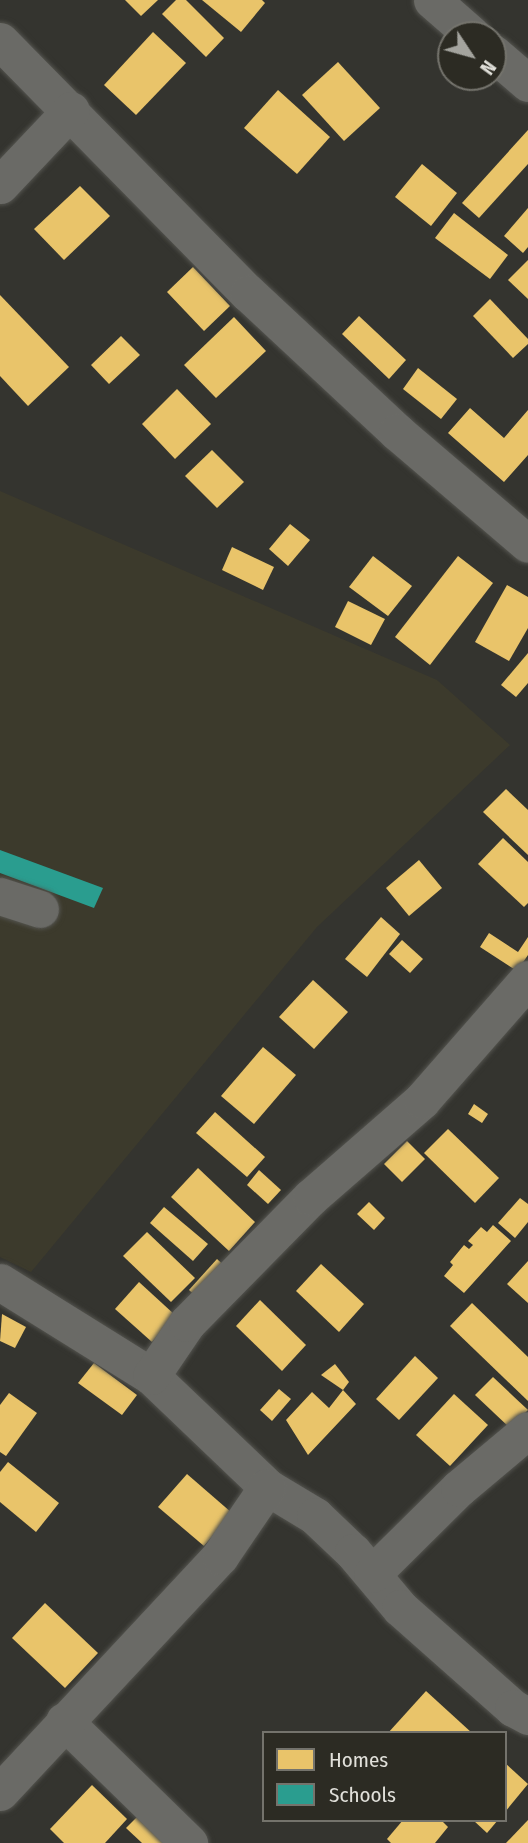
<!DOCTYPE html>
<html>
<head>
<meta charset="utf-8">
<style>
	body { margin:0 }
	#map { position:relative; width:528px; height:1843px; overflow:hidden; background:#34342f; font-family:"Fira Sans Condensed",sans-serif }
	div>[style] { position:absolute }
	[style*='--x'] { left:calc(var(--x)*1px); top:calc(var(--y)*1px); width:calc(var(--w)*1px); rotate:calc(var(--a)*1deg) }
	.built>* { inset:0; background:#3c3a2c }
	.homes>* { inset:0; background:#e9c46a }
	.schools>* { inset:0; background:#2a9d8f }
	.roads { filter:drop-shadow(0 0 2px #53534e) drop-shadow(0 0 2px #53534e) }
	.minor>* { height:37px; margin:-18.5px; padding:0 18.5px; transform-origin:18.5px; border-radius:18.5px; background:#6a6a66 }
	span { translate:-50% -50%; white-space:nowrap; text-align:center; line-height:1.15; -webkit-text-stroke:7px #2c2b23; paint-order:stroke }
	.legend { position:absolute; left:262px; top:1731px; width:245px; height:91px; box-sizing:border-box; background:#2c2b23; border:2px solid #74736c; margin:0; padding:9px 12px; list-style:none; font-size:21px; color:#e1e0da }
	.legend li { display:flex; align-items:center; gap:14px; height:35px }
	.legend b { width:35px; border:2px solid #74736c }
	.north { position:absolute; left:437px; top:21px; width:70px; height:70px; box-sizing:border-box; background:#2c2b23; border:2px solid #74736c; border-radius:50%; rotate:126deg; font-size:19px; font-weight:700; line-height:28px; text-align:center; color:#e1e0da }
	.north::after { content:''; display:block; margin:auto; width:24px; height:32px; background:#a4a49e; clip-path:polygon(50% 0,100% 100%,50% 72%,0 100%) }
</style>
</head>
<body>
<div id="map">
	<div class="built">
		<div style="clip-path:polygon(0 491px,437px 680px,510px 745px,317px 927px,31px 1272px,0 1257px)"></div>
	</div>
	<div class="homes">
		<div style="clip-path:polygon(125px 0,158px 0,141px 16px)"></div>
		<div style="clip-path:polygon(176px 0,186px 0,224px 38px,206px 57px,162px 14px)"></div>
		<div style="clip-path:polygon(202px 0,262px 0,265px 3px,241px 32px)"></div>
		<div style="clip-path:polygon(153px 32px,186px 63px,136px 115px,104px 85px)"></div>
		<div style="clip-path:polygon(338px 62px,380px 108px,344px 141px,302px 95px)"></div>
		<div style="clip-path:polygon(278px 90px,330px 137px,297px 174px,244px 128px)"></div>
		<div style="clip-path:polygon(528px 130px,528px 164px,479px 218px,462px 203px)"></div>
		<div style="clip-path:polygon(422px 164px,457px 193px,431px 226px,395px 197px)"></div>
		<div style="clip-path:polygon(80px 186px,110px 216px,64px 260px,34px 229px)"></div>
		<div style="clip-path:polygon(528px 208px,528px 247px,523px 253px,504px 236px)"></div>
		<div style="clip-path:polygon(454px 213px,508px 255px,490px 279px,435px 238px)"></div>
		<div style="clip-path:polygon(528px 260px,528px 299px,508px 280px)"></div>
		<div style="clip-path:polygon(193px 267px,230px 306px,204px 331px,167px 292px)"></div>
		<div style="clip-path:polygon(0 295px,69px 367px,28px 406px,0 376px)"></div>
		<div style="clip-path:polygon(490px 299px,528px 339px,528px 344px,513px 358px,473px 316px)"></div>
		<div style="clip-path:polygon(359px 316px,406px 360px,389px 379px,342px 334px)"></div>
		<div style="clip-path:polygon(234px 317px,266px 351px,216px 398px,184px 365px)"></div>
		<div style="clip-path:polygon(121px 336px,140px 355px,109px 384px,91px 365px)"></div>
		<div style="clip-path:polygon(418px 368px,457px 399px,441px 419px,403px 389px)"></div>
		<div style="clip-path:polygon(177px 389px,211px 424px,175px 459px,142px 424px)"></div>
		<div style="clip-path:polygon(470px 408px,504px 438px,528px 410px,528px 455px,504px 482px,448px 433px)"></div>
		<div style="clip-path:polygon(212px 450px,244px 482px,217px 508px,185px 476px)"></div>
		<div style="clip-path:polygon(290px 524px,310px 540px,288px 566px,269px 549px)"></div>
		<div style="clip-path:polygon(232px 547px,274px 567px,263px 590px,222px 570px)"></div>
		<div style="clip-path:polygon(373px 556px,412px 586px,388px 616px,349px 587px)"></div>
		<div style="clip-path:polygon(458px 556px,493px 583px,430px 665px,395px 637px)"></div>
		<div style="clip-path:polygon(507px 585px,528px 597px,528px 628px,509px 661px,475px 642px)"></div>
		<div style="clip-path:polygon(348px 601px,385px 619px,371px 645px,335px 627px)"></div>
		<div style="clip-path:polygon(528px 653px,528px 683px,516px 697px,501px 685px)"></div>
		<div style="clip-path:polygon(506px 789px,528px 810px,528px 855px,483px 812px)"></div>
		<div style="clip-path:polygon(503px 838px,528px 862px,528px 903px,524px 907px,478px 864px)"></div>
		<div style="clip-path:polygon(419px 860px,442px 888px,409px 916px,386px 888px)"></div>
		<div style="clip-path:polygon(381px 917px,400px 934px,367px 977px,345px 959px)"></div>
		<div style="clip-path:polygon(489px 933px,518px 952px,528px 937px,528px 955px,517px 971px,480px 947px)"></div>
		<div style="clip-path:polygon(402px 940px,423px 959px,410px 973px,389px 954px)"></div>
		<div style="clip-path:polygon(313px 980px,348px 1012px,314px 1049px,279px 1017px)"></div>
		<div style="clip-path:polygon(263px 1047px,296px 1075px,254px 1124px,221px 1096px)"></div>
		<div style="clip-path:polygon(474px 1104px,488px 1114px,482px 1123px,468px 1114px)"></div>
		<div style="clip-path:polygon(215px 1112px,265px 1157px,247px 1177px,196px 1133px)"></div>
		<div style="clip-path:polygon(448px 1129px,499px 1178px,475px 1203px,424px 1153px)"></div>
		<div style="clip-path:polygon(407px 1141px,425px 1159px,402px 1182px,384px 1164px)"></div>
		<div style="clip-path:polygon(198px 1168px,255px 1222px,229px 1251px,171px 1197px)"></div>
		<div style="clip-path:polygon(259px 1170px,281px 1190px,268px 1204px,247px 1185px)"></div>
		<div style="clip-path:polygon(520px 1198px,528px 1204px,528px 1222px,515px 1238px,498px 1223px)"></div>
		<div style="clip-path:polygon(369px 1202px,385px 1218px,374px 1230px,357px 1214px)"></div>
		<div style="clip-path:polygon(164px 1207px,208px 1244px,193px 1261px,150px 1223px)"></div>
		<div style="clip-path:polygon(493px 1225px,511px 1241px,464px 1293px,444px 1276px,453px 1265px,450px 1262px,464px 1245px,469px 1249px,473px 1245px,468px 1241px,481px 1227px,487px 1232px)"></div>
		<div style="clip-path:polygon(147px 1232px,195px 1278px,171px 1302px,123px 1256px)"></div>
		<div style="clip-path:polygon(217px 1259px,230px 1271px,202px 1302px,189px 1290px)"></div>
		<div style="clip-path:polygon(528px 1261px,528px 1303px,507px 1284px)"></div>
		<div style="clip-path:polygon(321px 1264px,364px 1304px,339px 1332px,296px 1291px)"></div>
		<div style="clip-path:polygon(139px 1282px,175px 1315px,152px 1342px,115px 1309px)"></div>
		<div style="clip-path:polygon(260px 1300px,306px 1345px,282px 1371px,236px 1326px)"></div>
		<div style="clip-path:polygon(472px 1303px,528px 1357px,528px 1401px,450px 1326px)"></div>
		<div style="clip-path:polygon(2px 1314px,26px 1327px,15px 1348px,0 1341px)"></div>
		<div style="clip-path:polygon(415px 1356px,438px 1378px,399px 1420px,376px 1399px)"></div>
		<div style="clip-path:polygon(94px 1363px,137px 1395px,122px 1415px,78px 1383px)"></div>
		<div style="clip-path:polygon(335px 1364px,349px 1382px,343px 1390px,321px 1375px)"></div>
		<div style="clip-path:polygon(493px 1377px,528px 1410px,510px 1428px,475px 1395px)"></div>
		<div style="clip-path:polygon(279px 1389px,291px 1399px,272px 1421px,260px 1410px)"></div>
		<div style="clip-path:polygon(343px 1390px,356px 1404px,308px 1455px,286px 1420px,312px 1392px,329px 1408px)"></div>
		<div style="clip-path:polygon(9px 1393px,37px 1413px,6px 1456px,0 1452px,0 1405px)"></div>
		<div style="clip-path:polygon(454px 1394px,488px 1425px,450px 1466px,416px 1435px)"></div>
		<div style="clip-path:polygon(8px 1462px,59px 1503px,36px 1532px,0 1502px,0 1472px)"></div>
		<div style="clip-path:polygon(187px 1474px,232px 1513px,204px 1546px,158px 1507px)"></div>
		<div style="clip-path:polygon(45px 1603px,98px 1653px,65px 1688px,12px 1638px)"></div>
		<div style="clip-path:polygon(426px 1691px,472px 1733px,388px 1733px)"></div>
		<div style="clip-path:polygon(505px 1763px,528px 1784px,505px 1812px)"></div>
		<div style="clip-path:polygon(92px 1785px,127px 1819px,105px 1843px,64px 1843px,50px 1829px)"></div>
		<div style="clip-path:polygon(138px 1816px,167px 1843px,142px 1843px,126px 1828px)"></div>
		<div style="clip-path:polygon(403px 1820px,441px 1820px,448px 1827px,435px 1843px,391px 1843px,387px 1839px)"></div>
		<div style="clip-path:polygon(473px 1820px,498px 1820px,487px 1833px)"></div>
		<div style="clip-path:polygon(528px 1820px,528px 1843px,506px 1843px)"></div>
	</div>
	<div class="schools">
		<div style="clip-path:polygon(0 850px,103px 888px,94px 908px,0 873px)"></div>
	</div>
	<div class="roads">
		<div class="minor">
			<div style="--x:432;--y:0;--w:53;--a:41.2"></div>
			<div style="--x:0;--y:41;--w:354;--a:45.5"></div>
			<div style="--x:248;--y:293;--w:204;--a:43"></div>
			<div style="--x:397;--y:432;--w:172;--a:40.5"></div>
			<div style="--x:493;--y:53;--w:46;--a:40.6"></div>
			<div style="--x:0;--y:185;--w:103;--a:-46.6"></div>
			<div style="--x:0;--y:896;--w:42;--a:18"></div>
			<div style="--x:0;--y:1282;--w:178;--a:31.9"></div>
			<div style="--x:151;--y:1376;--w:161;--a:43.7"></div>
			<div style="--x:267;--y:1487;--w:56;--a:31.1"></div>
			<div style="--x:315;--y:1516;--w:52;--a:43.5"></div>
			<div style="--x:353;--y:1552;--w:73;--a:50"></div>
			<div style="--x:400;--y:1608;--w:151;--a:41.5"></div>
			<div style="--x:513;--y:1708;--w:17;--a:28"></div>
			<div style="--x:151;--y:1376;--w:64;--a:-55.8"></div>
			<div style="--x:187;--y:1323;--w:177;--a:-45.5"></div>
			<div style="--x:311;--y:1197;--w:147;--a:-41.1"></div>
			<div style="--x:422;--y:1100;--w:161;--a:-48.8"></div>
			<div style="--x:372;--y:1574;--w:122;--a:-44.7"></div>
			<div style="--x:459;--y:1488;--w:90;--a:-40"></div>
			<div style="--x:64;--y:1721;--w:175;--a:44.3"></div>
			<div style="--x:0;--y:1792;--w:323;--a:-47"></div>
			<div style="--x:220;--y:1556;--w:83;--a:-55.7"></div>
		</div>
	</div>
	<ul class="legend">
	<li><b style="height:19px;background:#e9c46a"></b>Homes</li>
	<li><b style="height:19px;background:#2a9d8f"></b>Schools</li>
	</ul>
	<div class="north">N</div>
</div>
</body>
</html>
